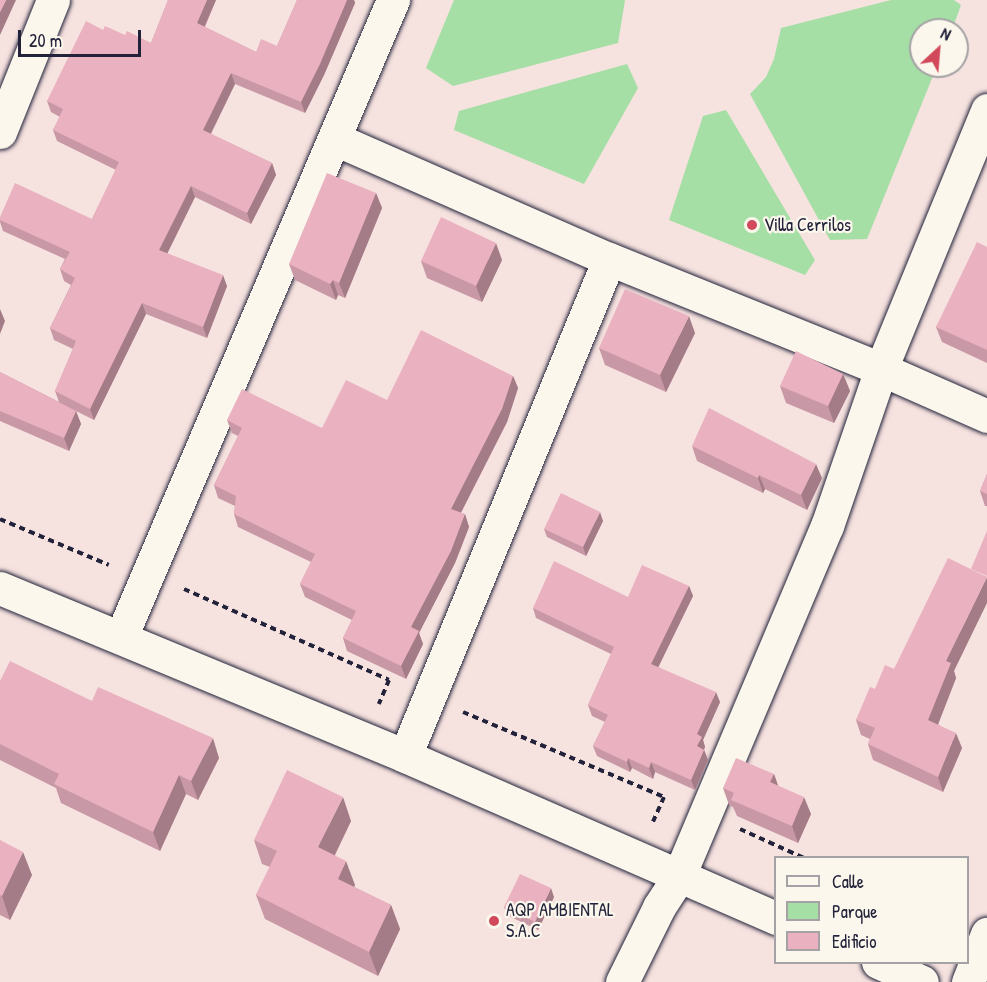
<!DOCTYPE html>
<html>
<head>
<meta charset="utf-8">
<style>
	body { margin:0 }
	#map { position:relative; width:987px; height:982px; overflow:hidden; background:#f6e2df; font-family:"Patrick Hand",sans-serif }
	div>[style] { position:absolute }
	[style*='--x'] { left:calc(var(--x)*1px); top:calc(var(--y)*1px); width:calc(var(--w)*1px); rotate:calc(var(--a)*1deg) }
	.green>* { inset:0; background:#a5dfa5 }
	.path>* { height:4px; margin-top:-2px; transform-origin:0; background:repeating-linear-gradient(90deg,#22223b 0 6px,transparent 0 10.5px) }
	.roads { filter:drop-shadow(0 0 2px #22223b) drop-shadow(0 0 2px #22223b) }
	.street>* { height:33px; margin:-16.5px; padding:0 16.5px; transform-origin:16.5px; border-radius:16.5px; background:#fbf7ec }
	.wall>* { inset:0; background:#c998a6 }
	.shaded-wall>* { inset:0; background:#a47c87 }
	.building>* { inset:0; background:#eab1c1 }
	.dots>* { width:16px; height:16px; translate:-50% -50%; box-sizing:border-box; border:3px solid #fbf7ec; border-radius:50% }
	span { translate:-50% -50%; white-space:nowrap; text-align:center; line-height:1.15; -webkit-text-stroke:4.5px #fbf7ec; paint-order:stroke }
	.poi-label { font-size:18px; color:#22223b }
	.left { translate:0 -50%; text-align:left }
	.legend { position:absolute; left:774px; top:856px; width:195px; height:108px; box-sizing:border-box; background:#fbf7ec; border:2px solid #a4a2a5; margin:0; padding:8px 10px; list-style:none; font-size:18px; color:#22223b }
	.legend li { display:flex; align-items:center; gap:12px; height:30px }
	.legend b { width:30px; border:2px solid #a4a2a5 }
	.north { position:absolute; left:909px; top:18px; width:60px; height:60px; box-sizing:border-box; background:#fbf7ec; border:2px solid #a4a2a5; border-radius:50%; rotate:26deg; font-size:16px; font-weight:700; line-height:24px; text-align:center; color:#22223b }
	.north::after { content:''; display:block; margin:auto; width:21px; height:27px; background:#d1495b; clip-path:polygon(50% 0,100% 100%,50% 72%,0 100%) }
	.scale { position:absolute; left:18px; top:30px; width:123px; height:27px; box-sizing:border-box; border:3px solid #22223b; border-top:0; padding-left:8px; font-size:18px; line-height:21px; white-space:nowrap; color:#22223b; -webkit-text-stroke:4px #fbf7ec; paint-order:stroke }
</style>
</head>
<body>
<div id="map">
	<div class="green">
		<div style="clip-path:polygon(454px 0,625px 0,618px 43px,453px 86px,426px 68px)"></div>
		<div style="clip-path:polygon(891px 0,954px 0,961px 5px,952px 30px,921px 30px,921px 66px,937px 66px,867px 239px,830px 240px,750px 94px,766px 77px,774px 59px,781px 28px)"></div>
		<div style="clip-path:polygon(627px 64px,638px 88px,584px 184px,454px 130px,459px 111px)"></div>
		<div style="clip-path:polygon(726px 110px,815px 260px,805px 275px,669px 220px,703px 116px)"></div>
	</div>
	<div class="path">
		<div style="--x:0;--y:519;--w:118;--a:22.9"></div>
		<div style="--x:184;--y:589;--w:224;--a:23.9"></div>
		<div style="--x:389;--y:680;--w:26;--a:113"></div>
		<div style="--x:463;--y:712;--w:218;--a:22.9"></div>
		<div style="--x:664;--y:797;--w:30;--a:114"></div>
		<div style="--x:740;--y:829;--w:70;--a:24.4"></div>
	</div>
	<div class="roads">
		<div class="street">
			<div style="--x:0;--y:132;--w:142;--a:-68.1"></div>
			<div style="--x:335;--y:139;--w:299;--a:23.7"></div>
			<div style="--x:609;--y:259;--w:293;--a:22"></div>
			<div style="--x:881;--y:369;--w:116;--a:23.9"></div>
			<div style="--x:0;--y:588;--w:438;--a:22.5"></div>
			<div style="--x:405;--y:756;--w:405;--a:23.6"></div>
			<div style="--x:121;--y:637;--w:693;--a:-66.88"></div>
			<div style="--x:405;--y:756;--w:537;--a:-67.68"></div>
			<div style="--x:878;--y:962;--w:48;--a:24.4"></div>
			<div style="--x:622;--y:982;--w:84;--a:-63.7"></div>
			<div style="--x:659;--y:907;--w:37;--a:-57"></div>
			<div style="--x:679;--y:876;--w:380;--a:-67.1"></div>
			<div style="--x:827;--y:526;--w:166;--a:-71"></div>
			<div style="--x:881;--y:369;--w:280;--a:-67.7"></div>
			<div style="--x:968;--y:982;--w:52;--a:-68.4"></div>
		</div>
	</div>
	<div class="wall">
		<div style="clip-path:polygon(168px 0,216px 0,205px 27px,256px 52px,277px 46px,297px 0,354px 0,355px 3px,324px 75px,305px 113px,235px 84px,211px 134px,272px 163px,276px 175px,251px 224px,195px 197px,167px 254px,227px 286px,207px 338px,146px 314px,94px 420px,76px 411px,81px 424px,69px 451px,0 421px,0 372px,59px 402px,55px 391px,73px 349px,54px 340px,50px 328px,71px 285px,64px 281px,60px 269px,65px 259px,3px 231px,0 222px,0 217px,92px 219px,116px 170px,57px 141px,53px 130px,60px 117px,51px 112px,47px 101px,103px 30px,151px 43px)"></div>
		<div style="clip-path:polygon(376px 193px,382px 208px,345px 298px,338px 295px,336px 300px,295px 280px,289px 264px)"></div>
		<div style="clip-path:polygon(987px 247px,987px 363px,942px 342px,936px 327px)"></div>
		<div style="clip-path:polygon(502px 260px,482px 302px,427px 278px,421px 261px)"></div>
		<div style="clip-path:polygon(695px 333px,666px 392px,605px 365px,599px 348px)"></div>
		<div style="clip-path:polygon(843px 374px,850px 391px,834px 423px,786px 403px,780px 386px)"></div>
		<div style="clip-path:polygon(513px 376px,518px 388px,507px 422px,461px 513px,465px 514px,469px 527px,455px 563px,419px 633px,423px 644px,406px 679px,347px 651px,343px 638px,352px 620px,305px 597px,300px 584px,311px 562px,238px 527px,234px 514px,235px 506px,218px 498px,214px 485px,238px 436px,232px 433px,227px 420px,322px 428px,387px 400px)"></div>
		<div style="clip-path:polygon(692px 446px,822px 478px,807px 510px,765px 489px,763px 493px,697px 461px)"></div>
		<div style="clip-path:polygon(987px 474px,987px 506px,985px 506px,980px 491px)"></div>
		<div style="clip-path:polygon(603px 521px,586px 556px,547px 537px,544px 529px)"></div>
		<div style="clip-path:polygon(971px 569px,954px 671px,956px 678px,938px 724px,962px 748px,943px 792px,873px 760px,868px 744px,870px 739px,861px 735px,856px 720px,875px 689px,894px 669px)"></div>
		<div style="clip-path:polygon(689px 586px,693px 596px,658px 667px,720px 702px,703px 740px,705px 747px,704px 749px,708px 760px,695px 790px,655px 772px,653px 779px,632px 768px,630px 772px,597px 756px,593px 746px,605px 722px,592px 716px,588px 705px,611px 654px,536px 618px,533px 608px,628px 597px)"></div>
		<div style="clip-path:polygon(0 681px,92px 701px,219px 758px,198px 800px,186px 794px,160px 851px,61px 803px,56px 788px,0 760px)"></div>
		<div style="clip-path:polygon(774px 774px,778px 786px,811px 814px,798px 843px,737px 816px,733px 807px,729px 805px,723px 788px)"></div>
		<div style="clip-path:polygon(351px 821px,335px 855px,355px 885px,354px 887px,391px 905px,400px 929px,378px 976px,265px 919px,256px 895px,270px 867px,262px 864px,254px 840px)"></div>
		<div style="clip-path:polygon(0 840px,32px 875px,10px 920px,0 915px)"></div>
		<div style="clip-path:polygon(554px 897px,538px 930px,507px 915px,504px 907px)"></div>
	</div>
	<div class="shaded-wall">
		<div style="clip-path:polygon(6px 0,16px 0,0 35px,0 12px)"></div>
		<div style="clip-path:polygon(207px 0,216px 0,201px 34px,197px 23px)"></div>
		<div style="clip-path:polygon(347px 0,354px 0,355px 3px,324px 75px,305px 113px,301px 102px)"></div>
		<div style="clip-path:polygon(231px 73px,235px 84px,207px 141px,203px 130px)"></div>
		<div style="clip-path:polygon(272px 163px,276px 175px,251px 224px,247px 213px)"></div>
		<div style="clip-path:polygon(191px 186px,195px 197px,163px 262px,159px 250px)"></div>
		<div style="clip-path:polygon(376px 193px,382px 208px,345px 298px,339px 283px)"></div>
		<div style="clip-path:polygon(496px 243px,502px 260px,482px 302px,476px 286px)"></div>
		<div style="clip-path:polygon(223px 275px,227px 286px,207px 338px,203px 327px)"></div>
		<div style="clip-path:polygon(333px 280px,338px 295px,336px 300px,330px 284px)"></div>
		<div style="clip-path:polygon(142px 303px,146px 314px,94px 420px,90px 409px)"></div>
		<div style="clip-path:polygon(0 309px,5px 321px,0 334px)"></div>
		<div style="clip-path:polygon(689px 316px,695px 333px,666px 392px,660px 375px)"></div>
		<div style="clip-path:polygon(843px 374px,850px 391px,834px 423px,828px 406px)"></div>
		<div style="clip-path:polygon(513px 376px,518px 388px,507px 422px,456px 522px,451px 509px)"></div>
		<div style="clip-path:polygon(76px 411px,81px 424px,69px 451px,64px 438px)"></div>
		<div style="clip-path:polygon(816px 464px,822px 478px,807px 510px,801px 495px)"></div>
		<div style="clip-path:polygon(759px 475px,765px 489px,763px 493px,758px 478px)"></div>
		<div style="clip-path:polygon(600px 512px,603px 521px,586px 556px,583px 547px)"></div>
		<div style="clip-path:polygon(465px 514px,469px 527px,455px 563px,419px 633px,423px 644px,406px 679px,401px 666px,411px 627px)"></div>
		<div style="clip-path:polygon(987px 577px,987px 603px,954px 671px,956px 678px,934px 735px,928px 720px,946px 661px)"></div>
		<div style="clip-path:polygon(689px 586px,693px 596px,655px 674px,651px 664px)"></div>
		<div style="clip-path:polygon(716px 692px,720px 702px,703px 740px,705px 747px,701px 757px,697px 746px,697px 734px)"></div>
		<div style="clip-path:polygon(956px 733px,962px 748px,943px 792px,938px 777px)"></div>
		<div style="clip-path:polygon(213px 738px,219px 758px,198px 800px,191px 781px)"></div>
		<div style="clip-path:polygon(704px 750px,708px 760px,695px 790px,691px 780px)"></div>
		<div style="clip-path:polygon(628px 758px,632px 768px,630px 772px,627px 762px)"></div>
		<div style="clip-path:polygon(651px 762px,655px 772px,653px 779px,649px 768px)"></div>
		<div style="clip-path:polygon(774px 774px,780px 791px,770px 782px)"></div>
		<div style="clip-path:polygon(179px 775px,186px 794px,160px 851px,153px 832px)"></div>
		<div style="clip-path:polygon(343px 797px,351px 821px,327px 871px,318px 847px)"></div>
		<div style="clip-path:polygon(804px 797px,811px 814px,798px 843px,792px 826px)"></div>
		<div style="clip-path:polygon(23px 852px,32px 875px,10px 920px,2px 896px)"></div>
		<div style="clip-path:polygon(346px 861px,355px 885px,347px 902px,338px 879px)"></div>
		<div style="clip-path:polygon(551px 888px,554px 897px,538px 930px,535px 922px)"></div>
		<div style="clip-path:polygon(391px 905px,400px 929px,378px 976px,369px 952px)"></div>
	</div>
	<div class="building">
		<div style="clip-path:polygon(0 0,6px 0,0 12px)"></div>
		<div style="clip-path:polygon(168px 0,207px 0,197px 23px,256px 52px,261px 39px,277px 46px,297px 0,347px 0,320px 64px,301px 102px,231px 73px,203px 130px,272px 163px,247px 213px,191px 186px,159px 250px,223px 275px,203px 327px,142px 303px,90px 409px,55px 391px,76px 341px,50px 328px,75px 278px,60px 269px,70px 252px,0 220px,0 217px,15px 183px,92px 219px,119px 162px,53px 130px,63px 109px,47px 101px,86px 21px,103px 30px,105px 26px,125px 35px,127px 31px,151px 43px)"></div>
		<div style="clip-path:polygon(327px 173px,376px 193px,339px 283px,333px 280px,330px 284px,289px 264px)"></div>
		<div style="clip-path:polygon(441px 217px,496px 243px,476px 286px,421px 261px)"></div>
		<div style="clip-path:polygon(977px 242px,987px 247px,987px 350px,936px 327px)"></div>
		<div style="clip-path:polygon(625px 289px,689px 316px,660px 375px,599px 348px)"></div>
		<div style="clip-path:polygon(421px 330px,513px 376px,502px 409px,451px 509px,465px 514px,451px 551px,411px 627px,419px 631px,401px 666px,343px 638px,356px 611px,300px 584px,315px 554px,234px 514px,236px 496px,214px 485px,242px 428px,227px 420px,242px 389px,322px 428px,346px 380px,387px 400px)"></div>
		<div style="clip-path:polygon(796px 351px,843px 374px,828px 406px,780px 386px)"></div>
		<div style="clip-path:polygon(0 372px,76px 411px,64px 438px,0 411px)"></div>
		<div style="clip-path:polygon(709px 408px,816px 464px,801px 495px,759px 475px,758px 478px,692px 446px)"></div>
		<div style="clip-path:polygon(987px 474px,987px 494px,980px 491px)"></div>
		<div style="clip-path:polygon(561px 493px,600px 512px,583px 547px,544px 529px)"></div>
		<div style="clip-path:polygon(987px 531px,987px 576px,971px 569px)"></div>
		<div style="clip-path:polygon(948px 558px,987px 577px,946px 661px,951px 663px,928px 720px,956px 733px,938px 777px,868px 744px,875px 728px,856px 720px,870px 687px,875px 689px,885px 665px,894px 669px)"></div>
		<div style="clip-path:polygon(554px 561px,628px 597px,642px 565px,689px 586px,651px 664px,716px 692px,697px 734px,702px 737px,697px 746px,704px 750px,691px 780px,651px 762px,649px 768px,628px 758px,627px 762px,593px 746px,608px 715px,588px 705px,614px 647px,533px 608px)"></div>
		<div style="clip-path:polygon(10px 661px,92px 701px,98px 687px,213px 738px,191px 781px,179px 775px,153px 832px,54px 784px,59px 774px,0 744px,0 681px)"></div>
		<div style="clip-path:polygon(736px 758px,774px 774px,770px 782px,804px 797px,792px 826px,731px 800px,734px 793px,723px 788px)"></div>
		<div style="clip-path:polygon(287px 770px,343px 797px,318px 847px,346px 861px,338px 879px,391px 905px,369px 952px,256px 895px,277px 851px,254px 840px)"></div>
		<div style="clip-path:polygon(0 840px,23px 852px,2px 896px,0 895px)"></div>
		<div style="clip-path:polygon(520px 874px,551px 888px,535px 922px,504px 907px)"></div>
	</div>
	<div class="dots">
		<div style="left:752px;top:225px;background:#d1495b"></div>
		<div style="left:494px;top:921px;background:#d1495b"></div>
	</div>
	<div class="poi-label">
		<span class="left" style="left:764px;top:225px">Villa Cerrilos</span>
		<span class="left" style="left:506px;top:921px">AQP AMBIENTAL<br>S.A.C</span>
	</div>
	<ul class="legend">
	<li><b style="height:8px;background:#fbf7ec"></b>Calle</li>
	<li><b style="height:16px;background:#a5dfa5"></b>Parque</li>
	<li><b style="height:16px;background:#eab1c1"></b>Edificio</li>
	</ul>
	<div class="north">N</div>
	<div class="scale">20 m</div>
</div>
</body>
</html>
